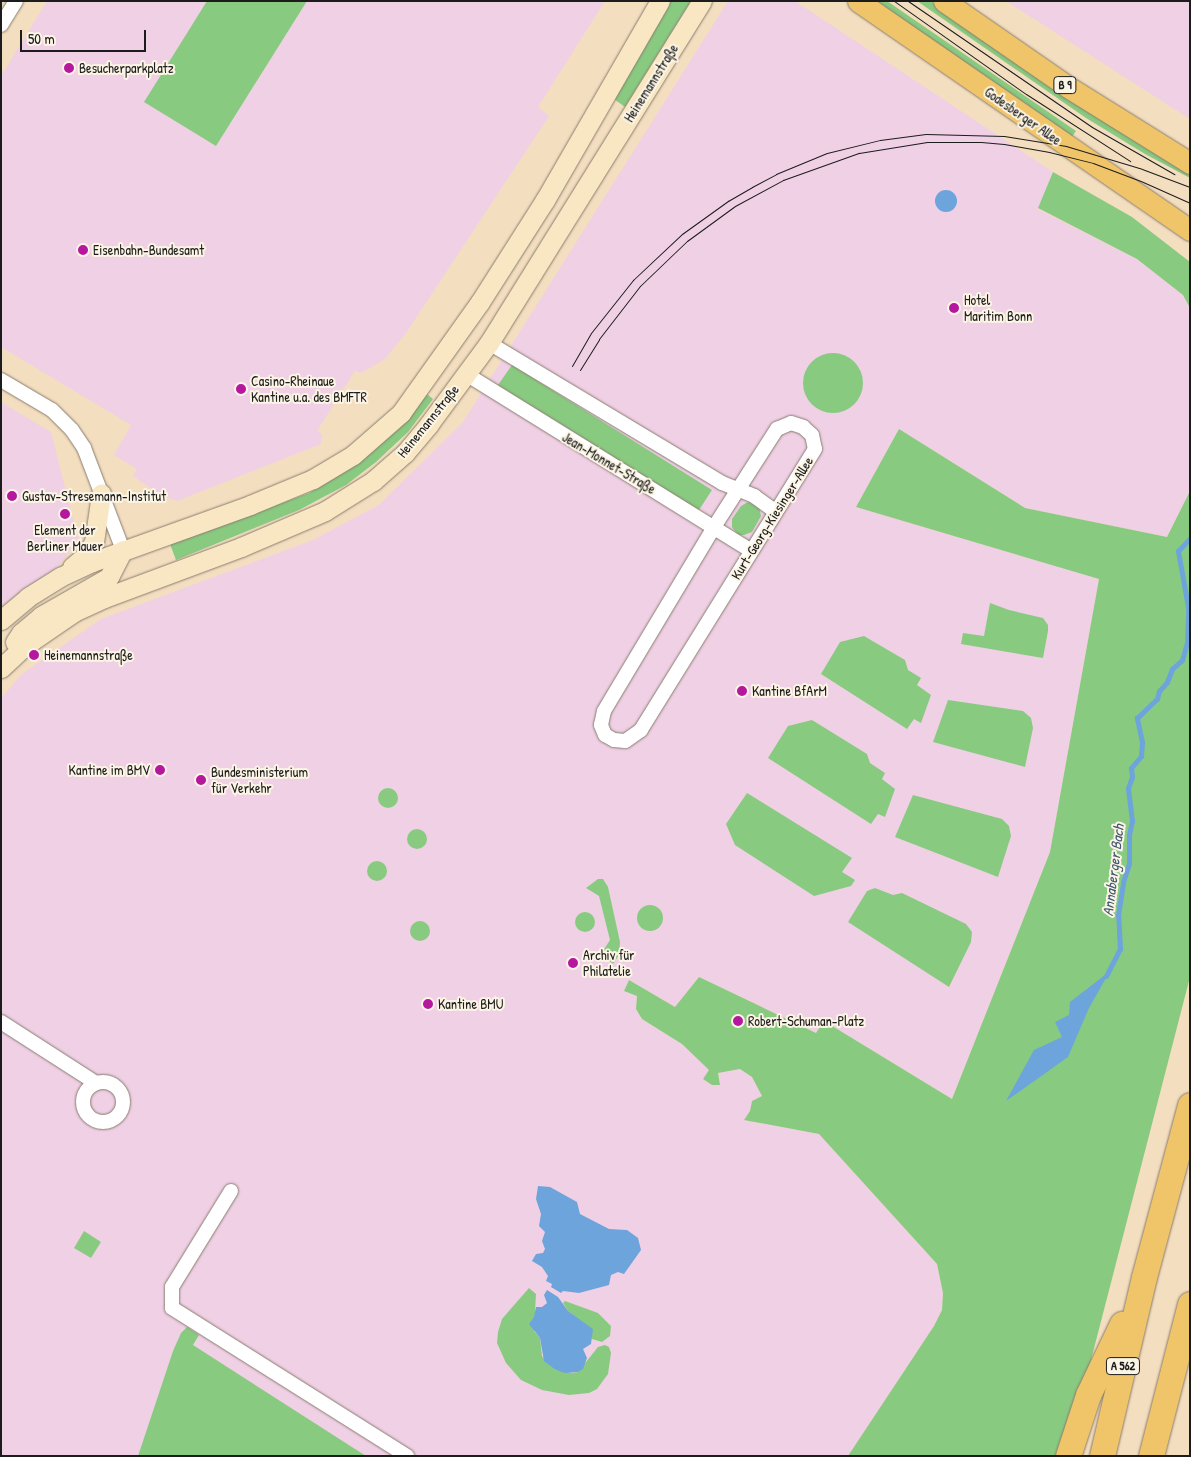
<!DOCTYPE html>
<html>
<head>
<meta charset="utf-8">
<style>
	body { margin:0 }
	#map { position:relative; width:1191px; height:1457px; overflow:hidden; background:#f4dec0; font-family:"Patrick Hand",sans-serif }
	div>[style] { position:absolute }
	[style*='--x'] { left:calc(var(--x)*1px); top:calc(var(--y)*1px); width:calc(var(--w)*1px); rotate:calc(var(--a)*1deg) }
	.built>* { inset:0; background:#f0d0e5 }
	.green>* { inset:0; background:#89ca81 }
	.round { border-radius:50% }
	.water>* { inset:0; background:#6ca4db }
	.stream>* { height:5px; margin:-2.5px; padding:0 2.5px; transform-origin:2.5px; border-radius:2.5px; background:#6ca4db }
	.roads { filter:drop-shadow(0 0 1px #887d6e) drop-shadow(0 0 1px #887d6e) }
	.street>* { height:14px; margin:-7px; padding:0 7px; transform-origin:7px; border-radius:7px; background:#fff }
	.street>.ring { margin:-7px; padding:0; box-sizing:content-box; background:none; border:14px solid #fff; border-radius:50% }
	.secondary>* { height:19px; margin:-9.5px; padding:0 9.5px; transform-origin:9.5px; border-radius:9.5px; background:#f9e7c3 }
	.primary>* { height:21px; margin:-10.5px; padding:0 10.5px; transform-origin:10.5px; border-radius:10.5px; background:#f0c469 }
	.highway>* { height:25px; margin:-12.5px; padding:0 12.5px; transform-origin:12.5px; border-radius:12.5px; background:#f0c469 }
	.tram>* { height:1px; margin:-0.5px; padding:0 0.5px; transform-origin:0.5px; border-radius:0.5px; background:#1c1c1c }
	.dots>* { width:14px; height:14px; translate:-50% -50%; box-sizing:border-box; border:2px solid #fcf5e5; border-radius:50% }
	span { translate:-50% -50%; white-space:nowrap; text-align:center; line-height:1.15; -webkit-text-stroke:4px #fcf5e5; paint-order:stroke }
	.shield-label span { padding:1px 4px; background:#fcf5e5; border:1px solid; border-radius:4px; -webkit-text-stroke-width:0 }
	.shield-label { font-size:12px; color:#1c1c1c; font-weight:700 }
	.poi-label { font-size:14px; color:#1c1c1c }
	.left { translate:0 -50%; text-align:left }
	.right { translate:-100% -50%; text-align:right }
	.street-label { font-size:14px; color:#1c1c1c }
	.water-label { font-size:15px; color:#405972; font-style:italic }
	.frame { position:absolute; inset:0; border:2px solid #1c1c1c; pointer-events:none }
	.scale { position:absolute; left:20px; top:30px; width:126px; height:22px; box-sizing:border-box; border:2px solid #1c1c1c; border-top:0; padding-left:6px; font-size:15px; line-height:18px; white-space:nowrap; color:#1c1c1c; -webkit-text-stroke:4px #fcf5e5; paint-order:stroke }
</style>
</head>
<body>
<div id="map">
	<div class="built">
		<div style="clip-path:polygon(47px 1px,605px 1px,538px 107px,549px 116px,406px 333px,385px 359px,361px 373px,355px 371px,317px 431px,322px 434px,321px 444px,177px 501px,162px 496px,133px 476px,137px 469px,114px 455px,131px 425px,1px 347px,1px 76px)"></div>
		<div style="clip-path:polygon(728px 1px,795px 1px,1053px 172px,1038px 209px,1137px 259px,1183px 295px,1190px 308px,1190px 491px,1167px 537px,1025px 508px,899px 429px,856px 507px,1099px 579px,1050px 852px,952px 1099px,824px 1021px,817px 1033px,699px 977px,675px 1007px,629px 980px,624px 991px,637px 996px,636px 1009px,642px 1019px,682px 1044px,710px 1070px,703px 1079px,712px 1085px,720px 1084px,718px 1073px,741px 1069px,752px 1077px,762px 1096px,752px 1101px,750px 1111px,744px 1120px,819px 1134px,937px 1264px,943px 1293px,942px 1310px,934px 1326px,848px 1456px,1px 1456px,1px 698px,22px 674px,101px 619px,313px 540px,379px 505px,463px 422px)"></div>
		<div style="clip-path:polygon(1006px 1px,1190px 1px,1190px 119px)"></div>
		<div style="clip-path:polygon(1px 402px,51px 432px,78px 539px,56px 570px,1px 606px)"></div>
	</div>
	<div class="green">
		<div style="clip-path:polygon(207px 1px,307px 1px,216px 146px,144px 102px)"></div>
		<div style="clip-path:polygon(668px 1px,691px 1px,625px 107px,614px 99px,638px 50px)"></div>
		<div style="clip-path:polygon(872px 1px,887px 1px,1076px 131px,1071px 138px)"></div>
		<div style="clip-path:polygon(917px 1px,931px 1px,1091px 112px,1190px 171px,1190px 178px,1145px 154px,1086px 118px)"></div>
		<div style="clip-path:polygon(1053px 172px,1132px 217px,1190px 262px,1190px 308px,1183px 295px,1137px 259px,1038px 208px)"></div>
		<div class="round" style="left:803px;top:353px;width:60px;height:60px"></div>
		<div style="clip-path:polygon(512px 365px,712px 490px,699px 510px,498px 385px)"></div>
		<div style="clip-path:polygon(427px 394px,433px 399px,408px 432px,376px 462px,346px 485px,299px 510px,176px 560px,170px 544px,309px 493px,358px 463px,393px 433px)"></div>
		<div style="clip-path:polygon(899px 429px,1025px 508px,1167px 537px,1190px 491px,1190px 977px,1091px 1360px,1056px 1456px,848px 1456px,934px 1326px,942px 1310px,943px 1293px,937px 1264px,819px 1134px,744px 1120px,750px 1111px,752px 1101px,762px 1096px,752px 1077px,740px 1069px,718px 1073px,720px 1085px,712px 1085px,703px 1079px,709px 1070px,682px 1044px,642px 1019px,636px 1009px,637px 996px,624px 991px,629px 980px,675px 1007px,699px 977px,816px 1033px,824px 1021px,952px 1099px,1050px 852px,1099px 579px,856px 507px)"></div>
		<div style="clip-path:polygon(748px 502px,759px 507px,761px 516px,752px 532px,744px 535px,738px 535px,732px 527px,732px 519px,741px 506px)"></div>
		<div style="clip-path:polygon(990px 603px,1009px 610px,1043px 618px,1048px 625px,1048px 631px,1043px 658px,961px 644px,963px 633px,984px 636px)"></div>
		<div style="clip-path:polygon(864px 636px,905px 660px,908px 670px,921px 678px,917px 685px,931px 695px,921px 723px,914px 719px,907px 729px,821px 674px,840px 642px)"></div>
		<div style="clip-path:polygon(948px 700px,1023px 711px,1031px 718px,1033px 728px,1025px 767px,933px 742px)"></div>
		<div style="clip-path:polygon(812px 720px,867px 754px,870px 763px,885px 773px,882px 779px,895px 789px,885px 817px,878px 814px,871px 824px,768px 758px,788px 726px)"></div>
		<div class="round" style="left:378px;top:788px;width:20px;height:20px"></div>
		<div style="clip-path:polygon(747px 793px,852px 858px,842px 872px,855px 880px,851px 886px,814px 896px,735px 845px,726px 824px)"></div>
		<div style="clip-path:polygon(913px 795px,1002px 819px,1009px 826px,1011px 836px,998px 877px,895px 837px)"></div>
		<div class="round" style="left:407px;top:829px;width:20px;height:20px"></div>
		<div class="round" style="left:367px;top:861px;width:20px;height:20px"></div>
		<div style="clip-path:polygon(598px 879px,603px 879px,608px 887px,620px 942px,619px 955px,613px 964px,601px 954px,610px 940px,599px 896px,586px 888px)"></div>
		<div style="clip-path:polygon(875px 888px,893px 895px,902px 893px,966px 924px,972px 932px,971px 942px,949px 987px,848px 922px,867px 891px)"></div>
		<div class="round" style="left:637px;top:905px;width:26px;height:26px"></div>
		<div class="round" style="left:575px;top:912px;width:20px;height:20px"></div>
		<div class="round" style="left:410px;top:921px;width:20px;height:20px"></div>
		<div style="clip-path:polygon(84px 1231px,101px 1242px,91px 1258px,74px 1248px)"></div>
		<div style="clip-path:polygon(529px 1288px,536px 1294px,534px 1331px,540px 1338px,542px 1356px,548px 1364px,554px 1369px,572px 1373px,578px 1372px,598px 1347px,605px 1345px,609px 1347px,611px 1353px,608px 1374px,597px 1389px,589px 1393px,569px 1395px,542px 1390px,521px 1380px,506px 1363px,497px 1343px,498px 1332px,502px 1319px)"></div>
		<div style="clip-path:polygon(565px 1301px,598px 1313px,611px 1326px,610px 1336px,602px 1342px,592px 1339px,589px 1327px,568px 1311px,563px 1303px)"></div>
		<div style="clip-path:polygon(187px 1327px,199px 1335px,193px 1345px,366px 1456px,138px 1456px,173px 1351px,181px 1333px)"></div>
	</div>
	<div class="water">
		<div class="round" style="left:935px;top:190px;width:22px;height:22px"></div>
		<div style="clip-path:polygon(1110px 971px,1089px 1008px,1068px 1057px,1006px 1101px,1034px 1050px,1062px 1037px,1055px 1022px,1069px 1015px,1070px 1002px)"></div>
		<div style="clip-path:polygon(538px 1186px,550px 1187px,577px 1202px,580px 1214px,609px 1229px,627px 1230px,638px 1238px,641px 1250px,624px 1274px,618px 1272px,611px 1275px,609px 1285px,579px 1293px,563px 1291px,561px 1293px,551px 1287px,552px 1284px,546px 1281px,548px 1276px,542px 1267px,532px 1261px,536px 1254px,543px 1253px,545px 1249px,542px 1241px,545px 1232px,539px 1226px,541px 1214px,536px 1199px)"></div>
		<div style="clip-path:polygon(547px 1290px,558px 1297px,568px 1311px,593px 1329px,591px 1344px,583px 1349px,587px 1358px,583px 1369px,578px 1372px,565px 1373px,554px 1369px,544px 1361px,540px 1338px,529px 1324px,534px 1317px,536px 1307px,542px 1307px,547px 1303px,544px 1295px)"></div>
	</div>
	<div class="stream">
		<div style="--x:1106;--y:976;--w:30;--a:-63"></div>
		<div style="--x:1120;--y:949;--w:34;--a:-93"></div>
		<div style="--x:1118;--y:915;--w:33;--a:-81"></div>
		<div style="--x:1123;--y:882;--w:20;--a:-72"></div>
		<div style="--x:1129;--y:863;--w:28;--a:-90"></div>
		<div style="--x:1129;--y:835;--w:14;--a:-78"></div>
		<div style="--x:1132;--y:821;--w:33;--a:-97"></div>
		<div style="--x:1128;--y:788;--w:12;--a:-70"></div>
		<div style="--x:1132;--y:777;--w:9;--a:-96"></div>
		<div style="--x:1131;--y:768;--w:16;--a:-50"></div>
		<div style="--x:1141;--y:756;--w:14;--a:-86"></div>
		<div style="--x:1142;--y:742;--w:25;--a:-102"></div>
		<div style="--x:1137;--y:718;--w:28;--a:-44"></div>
		<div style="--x:1157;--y:699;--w:8;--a:-76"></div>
		<div style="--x:1159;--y:691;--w:12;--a:-48"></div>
		<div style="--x:1167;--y:682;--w:14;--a:-69"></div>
		<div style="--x:1172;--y:669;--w:13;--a:-42"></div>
		<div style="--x:1182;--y:660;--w:18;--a:-74"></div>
		<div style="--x:1187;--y:643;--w:36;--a:-88"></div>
		<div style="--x:1188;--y:607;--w:57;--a:-100.1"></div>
		<div style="--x:1178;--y:551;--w:18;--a:-47"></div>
	</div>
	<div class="roads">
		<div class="street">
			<div style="--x:1;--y:25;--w:28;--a:-58"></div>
			<div style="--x:489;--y:343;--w:272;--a:31"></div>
			<div style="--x:722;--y:483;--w:35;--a:22"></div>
			<div style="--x:754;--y:496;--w:26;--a:36"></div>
			<div style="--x:466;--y:374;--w:335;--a:31.8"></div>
			<div style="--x:1;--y:380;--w:59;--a:30.5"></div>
			<div style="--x:52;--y:410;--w:28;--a:45"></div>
			<div style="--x:72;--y:430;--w:22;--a:56"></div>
			<div style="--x:84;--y:448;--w:109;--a:69.1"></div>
			<div style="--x:791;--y:423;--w:13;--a:18"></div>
			<div style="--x:803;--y:427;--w:12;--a:42"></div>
			<div style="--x:812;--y:435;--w:14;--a:78"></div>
			<div style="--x:815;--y:449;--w:331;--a:121.8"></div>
			<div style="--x:641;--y:730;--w:19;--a:145"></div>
			<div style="--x:625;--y:741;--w:11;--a:-175"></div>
			<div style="--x:614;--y:740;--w:10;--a:-151"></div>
			<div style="--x:605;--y:735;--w:11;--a:-112"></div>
			<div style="--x:601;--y:725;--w:14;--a:-78"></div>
			<div style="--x:604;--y:711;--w:214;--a:-59.1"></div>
			<div style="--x:714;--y:527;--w:117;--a:-57.3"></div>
			<div style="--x:777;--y:429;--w:15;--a:-23"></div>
			<div style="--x:1;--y:1022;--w:113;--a:32.7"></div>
			<div class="ring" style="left:83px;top:1082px;width:26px;height:26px"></div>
			<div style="--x:231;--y:1191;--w:113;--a:121.6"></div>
			<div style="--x:172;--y:1287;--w:21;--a:90"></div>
			<div style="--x:172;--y:1308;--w:278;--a:32.2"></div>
		</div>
		<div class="secondary">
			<div style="--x:72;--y:567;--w:17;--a:-40"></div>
			<div style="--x:85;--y:556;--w:17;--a:-57"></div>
			<div style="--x:94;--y:542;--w:49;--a:-81.7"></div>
			<div style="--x:1;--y:620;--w:35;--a:-40"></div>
			<div style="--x:28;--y:597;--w:38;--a:-32"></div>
			<div style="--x:60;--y:577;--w:35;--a:-25"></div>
			<div style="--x:92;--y:562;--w:168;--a:-19.8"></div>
			<div style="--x:250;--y:505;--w:68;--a:-22.4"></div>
			<div style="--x:313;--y:479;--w:47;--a:-31"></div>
			<div style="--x:353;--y:455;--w:64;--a:-41.2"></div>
			<div style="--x:401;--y:413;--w:136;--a:-54.6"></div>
			<div style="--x:480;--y:302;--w:121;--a:-57.5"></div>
			<div style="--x:545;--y:200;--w:230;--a:-60"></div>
			<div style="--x:15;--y:642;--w:11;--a:-56"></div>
			<div style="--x:21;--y:633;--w:26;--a:-40"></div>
			<div style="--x:41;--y:616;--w:78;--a:-29.8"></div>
			<div style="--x:109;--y:577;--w:30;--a:-63"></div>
			<div style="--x:1;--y:668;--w:34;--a:-43"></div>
			<div style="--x:26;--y:645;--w:58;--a:-34.5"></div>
			<div style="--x:74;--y:612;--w:33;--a:-25"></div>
			<div style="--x:104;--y:598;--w:146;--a:-20.4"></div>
			<div style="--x:241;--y:547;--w:91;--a:-23.2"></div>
			<div style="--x:325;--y:511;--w:57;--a:-32"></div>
			<div style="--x:373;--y:481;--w:43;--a:-41.2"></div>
			<div style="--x:405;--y:453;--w:38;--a:-50"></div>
			<div style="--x:429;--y:424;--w:101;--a:-53.5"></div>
			<div style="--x:489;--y:343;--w:403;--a:-58.1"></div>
		</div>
		<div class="primary">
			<div style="--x:858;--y:1;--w:403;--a:34.6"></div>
			<div style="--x:944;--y:1;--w:151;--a:34.7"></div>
			<div style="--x:1068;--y:87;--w:144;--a:31.9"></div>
		</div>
		<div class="highway">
			<div style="--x:1068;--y:1456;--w:64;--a:-71.8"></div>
			<div style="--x:1088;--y:1395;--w:79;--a:-64.4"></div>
			<div style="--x:1102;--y:1456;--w:184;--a:-76.8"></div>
			<div style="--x:1144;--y:1277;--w:178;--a:-75"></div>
			<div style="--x:1151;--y:1456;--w:157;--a:-75.6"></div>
		</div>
	</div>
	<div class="tram">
		<div style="--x:894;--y:1;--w:161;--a:35.2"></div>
		<div style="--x:1026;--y:94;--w:124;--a:32.8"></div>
		<div style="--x:908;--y:1;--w:223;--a:34.4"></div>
		<div style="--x:1092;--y:127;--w:95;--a:29.8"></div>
		<div style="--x:572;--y:366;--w:38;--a:-60"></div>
		<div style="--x:591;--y:333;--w:68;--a:-51.6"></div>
		<div style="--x:633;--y:280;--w:67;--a:-43.2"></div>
		<div style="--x:682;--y:234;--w:57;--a:-35.7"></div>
		<div style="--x:728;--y:201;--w:28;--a:-30"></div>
		<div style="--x:752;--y:187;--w:27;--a:-28"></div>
		<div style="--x:776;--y:174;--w:55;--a:-22.4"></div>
		<div style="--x:827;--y:153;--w:55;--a:-13.8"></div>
		<div style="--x:880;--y:140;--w:46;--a:-7.4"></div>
		<div style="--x:926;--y:134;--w:78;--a:1.5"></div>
		<div style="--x:1004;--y:136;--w:63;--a:9.2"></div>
		<div style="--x:1066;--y:146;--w:79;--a:16.8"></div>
		<div style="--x:1142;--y:169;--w:51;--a:20.6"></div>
		<div style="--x:580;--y:370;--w:36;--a:-58"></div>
		<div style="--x:599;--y:339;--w:67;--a:-52.3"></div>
		<div style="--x:640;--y:286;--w:65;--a:-43.8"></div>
		<div style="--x:687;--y:241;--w:59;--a:-36.1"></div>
		<div style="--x:735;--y:206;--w:55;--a:-28.4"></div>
		<div style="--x:783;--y:180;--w:81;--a:-19.6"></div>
		<div style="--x:859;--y:153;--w:69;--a:-9.2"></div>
		<div style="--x:927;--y:142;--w:54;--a:0"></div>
		<div style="--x:981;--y:142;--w:23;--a:5"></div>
		<div style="--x:1004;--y:144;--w:46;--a:10.1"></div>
		<div style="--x:1049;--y:152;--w:45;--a:14"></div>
		<div style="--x:1093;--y:163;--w:53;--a:20.8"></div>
		<div style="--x:1143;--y:182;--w:51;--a:24.1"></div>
	</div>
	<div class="dots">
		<div style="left:69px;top:68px;background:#b5179e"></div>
		<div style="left:83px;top:250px;background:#b5179e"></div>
		<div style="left:954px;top:308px;background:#b5179e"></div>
		<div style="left:241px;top:389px;background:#b5179e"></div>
		<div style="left:12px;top:496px;background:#b5179e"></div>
		<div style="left:65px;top:514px;background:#b5179e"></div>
		<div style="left:34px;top:655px;background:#b5179e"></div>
		<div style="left:742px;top:691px;background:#b5179e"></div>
		<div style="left:160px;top:770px;background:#b5179e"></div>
		<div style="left:201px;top:780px;background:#b5179e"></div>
		<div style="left:573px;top:963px;background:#b5179e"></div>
		<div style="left:428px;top:1004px;background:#b5179e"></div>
		<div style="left:738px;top:1021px;background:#b5179e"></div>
	</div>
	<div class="shield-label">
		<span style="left:1065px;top:85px">B 9</span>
		<span style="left:1123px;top:1366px">A 562</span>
	</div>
	<div class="poi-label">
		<span class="left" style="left:79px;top:68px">Besucherparkplatz</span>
		<span class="left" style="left:93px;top:250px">Eisenbahn-Bundesamt</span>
		<span class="left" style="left:964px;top:308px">Hotel<br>Maritim Bonn</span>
		<span class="left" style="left:251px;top:389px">Casino-Rheinaue<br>Kantine u.a. des BMFTR</span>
		<span class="left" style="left:22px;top:496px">Gustav-Stresemann-Institut</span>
		<span style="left:65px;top:538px">Element der<br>Berliner Mauer</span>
		<span class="left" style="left:44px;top:655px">Heinemannstraße</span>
		<span class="left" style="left:752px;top:691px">Kantine BfArM</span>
		<span class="right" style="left:150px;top:770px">Kantine im BMV</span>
		<span class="left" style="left:211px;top:780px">Bundesministerium<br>für Verkehr</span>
		<span class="left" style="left:583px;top:963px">Archiv für<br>Philatelie</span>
		<span class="left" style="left:438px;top:1004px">Kantine BMU</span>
		<span class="left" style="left:748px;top:1021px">Robert-Schuman-Platz</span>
	</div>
	<div class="street-label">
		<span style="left:651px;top:83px;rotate:-58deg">Heinemannstraße</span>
		<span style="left:1023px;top:116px;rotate:35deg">Godesberger Allee</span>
		<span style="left:428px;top:421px;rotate:-51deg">Heinemannstraße</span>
		<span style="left:609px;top:463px;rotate:31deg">Jean-Monnet-Straße</span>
		<span style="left:772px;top:518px;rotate:-58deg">Kurt-Georg-Kiesinger-Allee</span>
	</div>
	<div class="water-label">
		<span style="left:1113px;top:870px;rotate:-83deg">Annaberger Bach</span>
	</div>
	<div class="frame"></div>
	<div class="scale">50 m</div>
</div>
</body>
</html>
